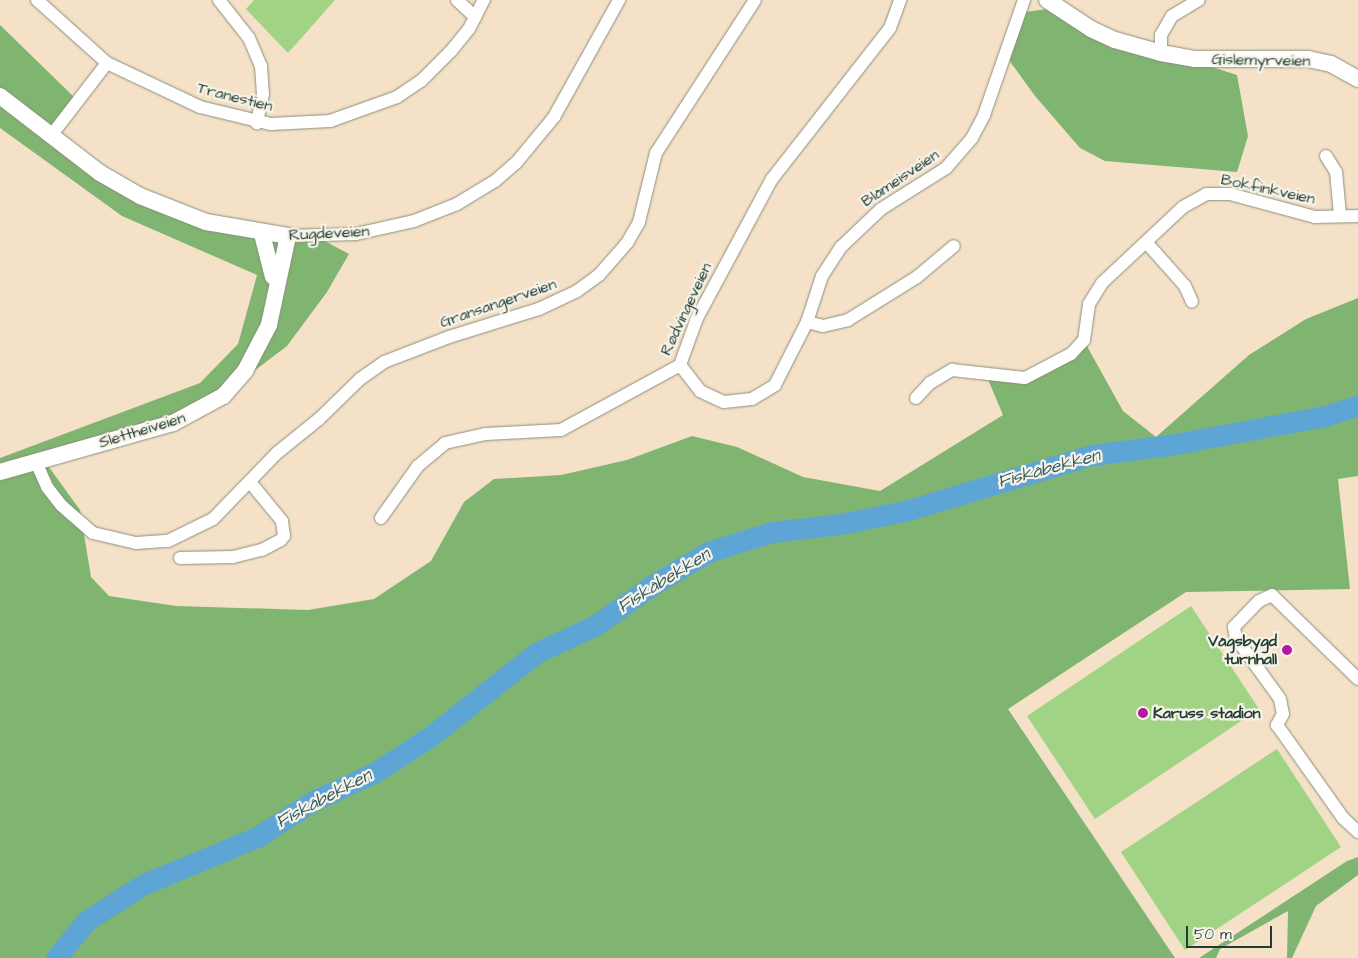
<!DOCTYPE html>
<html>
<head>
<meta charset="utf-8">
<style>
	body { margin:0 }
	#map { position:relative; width:1358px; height:958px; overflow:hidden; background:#f4e1c7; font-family:"Architects Daughter",sans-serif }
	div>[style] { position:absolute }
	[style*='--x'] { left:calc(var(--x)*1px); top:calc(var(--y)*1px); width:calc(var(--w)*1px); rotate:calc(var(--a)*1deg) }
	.green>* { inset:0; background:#a0d383 }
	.forest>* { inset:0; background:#80b571 }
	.river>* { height:21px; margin:-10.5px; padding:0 10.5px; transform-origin:10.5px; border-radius:10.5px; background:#5da5d4 }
	.roads { filter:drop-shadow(0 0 1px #8a8f7e) drop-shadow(0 0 1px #8a8f7e) }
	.minor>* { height:12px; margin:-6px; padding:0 6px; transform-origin:6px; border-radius:6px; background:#fff }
	.tertiary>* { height:16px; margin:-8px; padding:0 8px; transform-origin:8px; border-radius:8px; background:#fff }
	.dots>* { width:14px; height:14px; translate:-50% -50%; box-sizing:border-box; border:2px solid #f7f3e8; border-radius:50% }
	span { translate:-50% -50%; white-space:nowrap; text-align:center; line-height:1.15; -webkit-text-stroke:4.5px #f7f3e8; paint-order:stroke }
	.street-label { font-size:16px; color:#1f3d34 }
	.poi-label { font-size:16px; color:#1f3d34; font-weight:700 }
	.right { translate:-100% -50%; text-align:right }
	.left { translate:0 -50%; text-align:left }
	.water-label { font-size:18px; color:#325c64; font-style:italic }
	.scale { position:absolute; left:1186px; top:926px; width:86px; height:22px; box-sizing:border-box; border:2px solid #1f3d34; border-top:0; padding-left:6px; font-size:15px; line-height:18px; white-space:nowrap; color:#1f3d34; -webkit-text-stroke:4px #f7f3e8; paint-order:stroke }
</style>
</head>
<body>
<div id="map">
	<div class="green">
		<div style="clip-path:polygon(254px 0,335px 0,288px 53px,246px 9px)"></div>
		<div style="clip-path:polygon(1191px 606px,1259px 709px,1095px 819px,1027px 716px)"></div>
		<div style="clip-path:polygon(1277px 749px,1341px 847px,1185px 950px,1121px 852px)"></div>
	</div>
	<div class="forest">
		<div style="clip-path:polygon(1048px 9px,1109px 34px,1237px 75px,1248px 136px,1237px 172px,1105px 161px,1080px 148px,1035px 96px,1006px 56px,1025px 12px)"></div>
		<div style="clip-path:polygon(0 25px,74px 97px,54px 124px,74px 154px,187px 221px,321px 239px,349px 254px,327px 292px,287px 346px,233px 387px,174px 418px,46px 463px,80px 510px,91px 577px,109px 596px,176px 606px,308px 610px,374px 599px,431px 561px,464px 502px,494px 479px,561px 475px,627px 460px,692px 436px,737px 447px,803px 477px,880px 491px,1003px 415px,987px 377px,1056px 369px,1083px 339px,1123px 411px,1156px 437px,1249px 355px,1306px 319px,1358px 298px,1358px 476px,1338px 479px,1350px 589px,1186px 592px,1008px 709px,1175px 958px,0 958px,0 458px,200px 383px,238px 344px,257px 275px,122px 216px,0 128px)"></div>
		<div style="clip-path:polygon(1358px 857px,1358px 875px,1316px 906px,1292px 958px,1287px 958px,1288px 911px,1220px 949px,1216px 958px,1199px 958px,1347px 861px)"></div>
	</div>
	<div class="river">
		<div style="--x:56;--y:958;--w:48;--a:-51"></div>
		<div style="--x:86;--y:921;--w:69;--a:-32.5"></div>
		<div style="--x:144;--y:884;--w:122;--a:-22.6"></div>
		<div style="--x:257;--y:837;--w:67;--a:-32.7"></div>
		<div style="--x:313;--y:801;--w:67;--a:-24.7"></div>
		<div style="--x:374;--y:773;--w:68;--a:-33"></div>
		<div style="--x:431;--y:736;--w:134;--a:-38.3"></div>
		<div style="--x:536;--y:653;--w:66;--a:-25"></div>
		<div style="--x:596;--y:625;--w:67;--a:-35.3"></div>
		<div style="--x:651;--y:586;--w:66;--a:-30.8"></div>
		<div style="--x:708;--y:552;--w:67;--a:-17.4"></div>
		<div style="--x:772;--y:532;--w:68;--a:-6.7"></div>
		<div style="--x:840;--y:524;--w:66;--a:-11.3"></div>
		<div style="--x:905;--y:511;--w:195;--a:-16.7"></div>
		<div style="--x:1092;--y:455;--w:84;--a:-7.5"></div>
		<div style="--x:1175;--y:444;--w:153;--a:-10.6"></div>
		<div style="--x:1325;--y:416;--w:35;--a:-18"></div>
	</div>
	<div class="roads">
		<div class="minor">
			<div style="--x:37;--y:0;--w:94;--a:42"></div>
			<div style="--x:107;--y:63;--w:103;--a:25.3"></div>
			<div style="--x:200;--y:107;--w:73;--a:13.5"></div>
			<div style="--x:271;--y:124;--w:59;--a:-2.9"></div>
			<div style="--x:330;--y:121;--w:71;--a:-19.7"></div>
			<div style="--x:397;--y:97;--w:29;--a:-34"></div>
			<div style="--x:421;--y:81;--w:42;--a:-45"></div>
			<div style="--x:451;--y:51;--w:28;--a:-51"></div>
			<div style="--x:469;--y:29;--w:33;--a:-63"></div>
			<div style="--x:219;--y:0;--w:48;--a:51.7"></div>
			<div style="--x:249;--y:38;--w:30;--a:67"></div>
			<div style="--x:261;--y:66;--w:28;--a:86"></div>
			<div style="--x:263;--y:94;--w:30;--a:102"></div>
			<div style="--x:457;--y:0;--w:25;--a:43"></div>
			<div style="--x:1161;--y:53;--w:18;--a:-90"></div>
			<div style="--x:1161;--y:35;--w:22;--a:-60"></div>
			<div style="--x:1172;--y:16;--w:31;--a:-31"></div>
			<div style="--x:50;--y:137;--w:93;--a:-52.4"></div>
			<div style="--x:1326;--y:156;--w:19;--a:58"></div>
			<div style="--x:1336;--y:172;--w:42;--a:84.6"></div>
			<div style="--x:288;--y:236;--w:68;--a:-1.7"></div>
			<div style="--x:356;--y:234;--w:59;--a:-12.6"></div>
			<div style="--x:414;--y:221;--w:46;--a:-21.6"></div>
			<div style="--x:457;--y:204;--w:44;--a:-31.2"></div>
			<div style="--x:495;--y:181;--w:28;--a:-41"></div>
			<div style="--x:516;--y:163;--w:60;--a:-50.4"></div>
			<div style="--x:554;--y:117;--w:134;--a:-60.9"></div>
			<div style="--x:1146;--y:242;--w:59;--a:48.4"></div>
			<div style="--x:1185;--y:286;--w:17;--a:66"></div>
			<div style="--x:807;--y:322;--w:16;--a:14"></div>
			<div style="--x:823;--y:326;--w:26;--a:-13"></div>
			<div style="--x:848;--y:320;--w:81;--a:-31.9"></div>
			<div style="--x:917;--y:277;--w:48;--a:-40"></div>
			<div style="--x:680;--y:365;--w:33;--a:52"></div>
			<div style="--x:700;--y:391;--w:26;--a:25"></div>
			<div style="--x:724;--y:402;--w:28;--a:-6"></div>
			<div style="--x:752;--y:399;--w:27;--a:-31"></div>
			<div style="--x:775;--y:385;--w:71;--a:-63.1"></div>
			<div style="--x:807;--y:322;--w:48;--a:-71.9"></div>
			<div style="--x:822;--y:276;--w:35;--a:-57"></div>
			<div style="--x:841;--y:247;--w:55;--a:-43.5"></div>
			<div style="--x:881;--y:209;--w:77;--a:-32.2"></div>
			<div style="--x:946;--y:168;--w:40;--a:-49"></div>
			<div style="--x:972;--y:138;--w:26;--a:-62"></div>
			<div style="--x:984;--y:115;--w:122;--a:-70.8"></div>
			<div style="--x:916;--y:398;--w:21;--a:-47"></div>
			<div style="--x:930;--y:383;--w:26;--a:-31"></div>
			<div style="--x:952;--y:370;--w:73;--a:6.3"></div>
			<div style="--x:1025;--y:378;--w:52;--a:-27.6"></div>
			<div style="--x:1071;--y:354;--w:19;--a:-47"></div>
			<div style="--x:1084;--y:340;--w:36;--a:-82"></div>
			<div style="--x:1089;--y:304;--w:25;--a:-58"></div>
			<div style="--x:1102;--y:283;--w:111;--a:-43.2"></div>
			<div style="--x:1183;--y:207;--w:26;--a:-29"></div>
			<div style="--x:1206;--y:194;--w:24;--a:0"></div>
			<div style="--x:1230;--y:194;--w:88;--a:15.1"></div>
			<div style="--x:1315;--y:217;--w:43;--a:-1.3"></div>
			<div style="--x:36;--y:462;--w:27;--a:66"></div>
			<div style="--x:47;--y:487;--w:24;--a:52"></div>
			<div style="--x:62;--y:506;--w:41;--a:41.1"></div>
			<div style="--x:93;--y:533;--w:44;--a:13.1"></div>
			<div style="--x:136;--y:543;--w:32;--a:-4"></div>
			<div style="--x:168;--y:541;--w:50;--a:-26.1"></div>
			<div style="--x:213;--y:519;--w:92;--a:-45.9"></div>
			<div style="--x:277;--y:453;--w:54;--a:-39"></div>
			<div style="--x:319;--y:419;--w:57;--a:-44.3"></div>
			<div style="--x:360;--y:379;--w:29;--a:-35"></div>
			<div style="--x:384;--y:362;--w:70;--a:-21"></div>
			<div style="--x:449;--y:337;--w:94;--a:-17.3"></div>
			<div style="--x:539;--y:309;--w:42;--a:-25.3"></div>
			<div style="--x:577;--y:291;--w:27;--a:-36"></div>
			<div style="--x:599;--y:275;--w:43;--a:-48.8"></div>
			<div style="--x:627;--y:243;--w:24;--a:-60"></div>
			<div style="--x:639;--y:222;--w:71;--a:-76.2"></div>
			<div style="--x:656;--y:153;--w:182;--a:-57.1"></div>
			<div style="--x:381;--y:518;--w:64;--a:-54.6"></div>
			<div style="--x:418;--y:466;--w:35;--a:-40"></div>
			<div style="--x:445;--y:443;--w:42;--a:-12.4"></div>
			<div style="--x:486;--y:434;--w:75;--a:-3.1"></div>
			<div style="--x:561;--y:430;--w:136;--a:-28.6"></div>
			<div style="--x:680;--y:365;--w:50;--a:-70.1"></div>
			<div style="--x:697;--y:318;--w:158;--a:-61.7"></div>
			<div style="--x:772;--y:179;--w:192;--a:-52"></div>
			<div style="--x:890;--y:28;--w:30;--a:-70"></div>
			<div style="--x:180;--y:558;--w:53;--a:-1.1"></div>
			<div style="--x:233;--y:557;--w:30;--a:-14"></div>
			<div style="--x:262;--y:550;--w:21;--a:-28"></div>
			<div style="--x:281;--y:540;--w:5;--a:-53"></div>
			<div style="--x:284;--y:536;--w:15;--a:-98"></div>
			<div style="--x:282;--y:521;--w:50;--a:-129.4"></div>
			<div style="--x:1358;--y:679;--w:120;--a:-135.7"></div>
			<div style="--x:1272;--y:595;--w:14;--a:155"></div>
			<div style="--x:1259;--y:601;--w:36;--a:134"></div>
			<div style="--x:1234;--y:627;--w:11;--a:80"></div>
			<div style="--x:1236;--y:638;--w:75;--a:54.2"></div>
			<div style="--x:1280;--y:699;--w:15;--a:79"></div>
			<div style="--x:1283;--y:714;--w:13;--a:119"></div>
			<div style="--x:1277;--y:725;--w:114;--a:54.6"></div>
			<div style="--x:1343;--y:818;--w:21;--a:43"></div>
		</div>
		<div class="tertiary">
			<div style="--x:1047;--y:0;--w:53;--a:33.4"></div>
			<div style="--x:1091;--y:29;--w:26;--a:25"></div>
			<div style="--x:1115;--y:40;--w:48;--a:15.8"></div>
			<div style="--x:1161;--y:53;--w:35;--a:10"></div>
			<div style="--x:1195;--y:59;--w:113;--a:0"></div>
			<div style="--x:1308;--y:59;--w:24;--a:12"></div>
			<div style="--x:1331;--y:64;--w:31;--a:29"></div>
			<div style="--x:0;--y:96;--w:126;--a:37.6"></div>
			<div style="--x:100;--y:173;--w:46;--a:29.9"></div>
			<div style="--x:140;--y:196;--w:71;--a:21.5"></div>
			<div style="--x:206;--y:222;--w:83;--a:9.7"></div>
			<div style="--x:288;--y:236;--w:91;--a:102.1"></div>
			<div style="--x:269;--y:325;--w:52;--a:117.6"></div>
			<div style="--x:245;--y:371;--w:33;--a:131"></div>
			<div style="--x:223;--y:396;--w:57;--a:151.6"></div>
			<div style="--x:173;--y:423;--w:180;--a:164.2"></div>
			<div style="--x:262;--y:234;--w:44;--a:75.7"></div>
		</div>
	</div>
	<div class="dots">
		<div style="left:1287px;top:650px;background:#b5179e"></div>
		<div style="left:1143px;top:713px;background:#b5179e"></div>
	</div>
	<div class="street-label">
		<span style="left:1261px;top:60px;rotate:1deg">Gislemyrveien</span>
		<span style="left:235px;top:97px;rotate:14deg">Tranestien</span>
		<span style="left:900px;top:178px;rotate:-34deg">Blåmeisveien</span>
		<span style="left:1268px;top:189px;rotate:12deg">Bokfinkveien</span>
		<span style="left:329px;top:233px;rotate:-3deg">Rugdeveien</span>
		<span style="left:498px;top:303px;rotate:-19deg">Gransangerveien</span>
		<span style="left:686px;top:309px;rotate:-65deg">Rødvingeveien</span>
		<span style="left:142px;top:430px;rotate:-17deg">Slettheiveien</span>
	</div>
	<div class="poi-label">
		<span class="right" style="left:1277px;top:650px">Vågsbygd<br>turnhall</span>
		<span class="left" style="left:1153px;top:713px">Karuss stadion</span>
	</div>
	<div class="water-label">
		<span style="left:1049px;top:469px;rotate:-15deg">Fiskåbekken</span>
		<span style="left:664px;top:581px;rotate:-32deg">Fiskåbekken</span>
		<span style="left:324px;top:799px;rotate:-28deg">Fiskåbekken</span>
	</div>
	<div class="scale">50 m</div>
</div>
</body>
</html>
